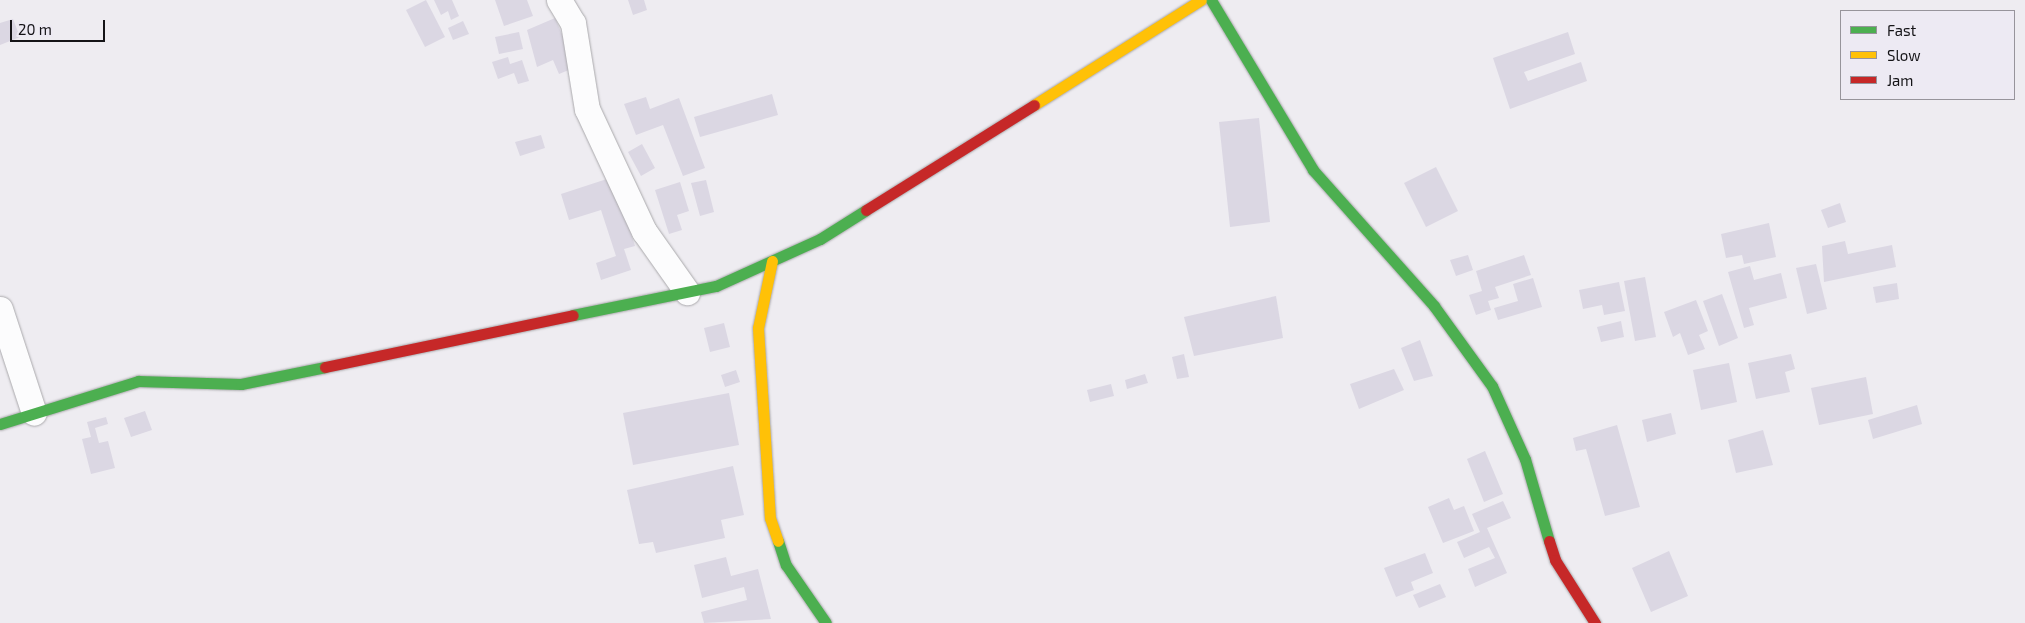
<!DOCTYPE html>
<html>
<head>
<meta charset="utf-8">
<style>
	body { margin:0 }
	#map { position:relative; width:2025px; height:623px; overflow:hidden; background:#eeecf1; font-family:"Exo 2",sans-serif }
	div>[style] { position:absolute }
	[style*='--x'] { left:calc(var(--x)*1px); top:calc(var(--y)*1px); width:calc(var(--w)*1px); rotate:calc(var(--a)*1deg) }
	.building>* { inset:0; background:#dbd7e3 }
	.roads { filter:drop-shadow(0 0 1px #aaa9ac) drop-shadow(0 0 1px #aaa9ac) }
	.street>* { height:25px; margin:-12.5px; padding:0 12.5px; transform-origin:12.5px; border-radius:12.5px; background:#fcfcfd }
	.fast>* { height:11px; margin:-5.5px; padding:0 5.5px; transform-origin:5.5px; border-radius:5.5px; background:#4caf50 }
	.slow>* { height:11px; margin:-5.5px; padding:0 5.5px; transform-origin:5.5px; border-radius:5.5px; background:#ffc107 }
	.jam>* { height:11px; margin:-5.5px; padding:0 5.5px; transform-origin:5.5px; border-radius:5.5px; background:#c62828 }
	span { translate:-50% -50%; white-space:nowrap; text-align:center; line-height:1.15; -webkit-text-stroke:4px #edeaf3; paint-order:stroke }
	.legend { position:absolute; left:1840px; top:10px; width:175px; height:90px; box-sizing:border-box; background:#edeaf3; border:1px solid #97949b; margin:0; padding:6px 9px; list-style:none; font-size:15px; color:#151417 }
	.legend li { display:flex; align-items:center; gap:10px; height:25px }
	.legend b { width:25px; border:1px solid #97949b }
	.scale { position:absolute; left:10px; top:20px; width:95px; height:22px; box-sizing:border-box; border:2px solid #151417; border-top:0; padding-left:6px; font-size:15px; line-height:18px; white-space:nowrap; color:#151417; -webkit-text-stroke:4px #edeaf3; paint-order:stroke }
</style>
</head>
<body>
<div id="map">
	<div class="building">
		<div style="clip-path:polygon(426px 0,445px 37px,425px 47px,406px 10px)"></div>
		<div style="clip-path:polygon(434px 0,452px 0,459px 16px,451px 20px,448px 11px,441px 15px)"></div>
		<div style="clip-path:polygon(495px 0,527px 0,533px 16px,504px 26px)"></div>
		<div style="clip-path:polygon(628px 0,644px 0,647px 10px,633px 15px)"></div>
		<div style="clip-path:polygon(555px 18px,576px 67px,559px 74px,553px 60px,537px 67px,527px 30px)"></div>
		<div style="clip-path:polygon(13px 19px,20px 37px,0 45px,0 23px)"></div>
		<div style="clip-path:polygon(463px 21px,469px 34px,453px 40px,448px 28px)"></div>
		<div style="clip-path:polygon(519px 32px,523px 49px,499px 54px,495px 37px)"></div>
		<div style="clip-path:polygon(1568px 32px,1575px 54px,1524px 72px,1528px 81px,1581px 62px,1587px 81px,1510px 109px,1493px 58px)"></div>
		<div style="clip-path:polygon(508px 57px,510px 64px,522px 60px,529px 81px,518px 84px,514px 73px,498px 79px,492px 62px)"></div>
		<div style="clip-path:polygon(772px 94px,778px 115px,700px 137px,694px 117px)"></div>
		<div style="clip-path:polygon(646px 97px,650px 109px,679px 98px,705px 168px,683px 176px,663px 125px,636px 135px,624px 104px)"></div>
		<div style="clip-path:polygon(1259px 118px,1270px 222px,1230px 227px,1219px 122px)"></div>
		<div style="clip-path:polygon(541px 135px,545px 148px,520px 156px,515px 142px)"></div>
		<div style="clip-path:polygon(642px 144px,655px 168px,641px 176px,628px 152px)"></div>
		<div style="clip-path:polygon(1436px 167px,1458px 211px,1426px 227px,1404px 183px)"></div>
		<div style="clip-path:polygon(613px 177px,635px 246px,624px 249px,631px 270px,601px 280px,596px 263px,616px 256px,601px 210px,569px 220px,561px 194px)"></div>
		<div style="clip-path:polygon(706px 180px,714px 212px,700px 216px,691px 183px)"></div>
		<div style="clip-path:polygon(680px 182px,689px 211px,677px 215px,682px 230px,669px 234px,655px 190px)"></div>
		<div style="clip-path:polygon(1840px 203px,1846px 222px,1828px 228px,1821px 210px)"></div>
		<div style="clip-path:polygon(1769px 223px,1776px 257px,1744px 264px,1742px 255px,1726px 258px,1721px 234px)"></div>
		<div style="clip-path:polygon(1845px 241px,1848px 254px,1892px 245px,1896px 267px,1824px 282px,1822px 246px)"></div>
		<div style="clip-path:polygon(1468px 255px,1473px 270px,1456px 276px,1450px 260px)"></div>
		<div style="clip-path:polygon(1524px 255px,1531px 275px,1495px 287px,1499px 298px,1488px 301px,1491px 310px,1476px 315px,1469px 295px,1482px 291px,1476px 271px)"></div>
		<div style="clip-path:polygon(1816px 264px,1827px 309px,1807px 314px,1796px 268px)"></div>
		<div style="clip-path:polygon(1750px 266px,1754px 280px,1781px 273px,1787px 298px,1749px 308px,1754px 325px,1744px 328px,1728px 272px)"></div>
		<div style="clip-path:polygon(1645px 277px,1656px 337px,1635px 341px,1624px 281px)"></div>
		<div style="clip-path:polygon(1533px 278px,1542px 307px,1498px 320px,1494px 308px,1518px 301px,1513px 284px)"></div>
		<div style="clip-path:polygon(1619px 282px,1625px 311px,1604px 315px,1602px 305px,1583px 309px,1579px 290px)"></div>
		<div style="clip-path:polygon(1897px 283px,1899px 299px,1876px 303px,1873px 287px)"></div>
		<div style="clip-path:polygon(1722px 294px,1738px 338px,1719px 346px,1703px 301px)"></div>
		<div style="clip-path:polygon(1276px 296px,1283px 338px,1194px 356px,1184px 317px)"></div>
		<div style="clip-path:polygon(1696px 300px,1708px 331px,1699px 335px,1705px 349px,1688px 355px,1680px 333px,1673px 337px,1664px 312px)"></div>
		<div style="clip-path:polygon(1621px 321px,1624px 337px,1601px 342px,1597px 327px)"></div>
		<div style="clip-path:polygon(724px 323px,730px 347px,710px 352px,704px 328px)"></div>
		<div style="clip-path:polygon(1420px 340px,1433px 376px,1414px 381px,1401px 348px)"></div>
		<div style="clip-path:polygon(1184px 354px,1189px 377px,1177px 379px,1172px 357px)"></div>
		<div style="clip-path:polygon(1791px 354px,1795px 369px,1785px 372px,1790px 392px,1756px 399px,1748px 363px)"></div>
		<div style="clip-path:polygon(1729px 363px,1737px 402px,1701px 410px,1693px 370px)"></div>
		<div style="clip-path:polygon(1394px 369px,1404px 390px,1359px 409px,1350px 384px)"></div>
		<div style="clip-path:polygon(736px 370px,740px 382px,725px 387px,721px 375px)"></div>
		<div style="clip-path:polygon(1145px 374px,1148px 383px,1127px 389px,1125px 380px)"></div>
		<div style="clip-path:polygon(1866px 377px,1873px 414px,1819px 425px,1811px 388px)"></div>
		<div style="clip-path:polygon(1111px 384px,1114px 396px,1090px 402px,1087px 390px)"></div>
		<div style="clip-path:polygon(729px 393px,739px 445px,633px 465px,623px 413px)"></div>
		<div style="clip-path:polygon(1917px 405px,1922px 424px,1873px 439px,1868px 420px)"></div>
		<div style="clip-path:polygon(145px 411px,152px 430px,131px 437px,124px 418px)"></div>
		<div style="clip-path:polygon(1671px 413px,1676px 434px,1647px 442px,1642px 420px)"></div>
		<div style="clip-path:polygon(106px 417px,108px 424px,95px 428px,99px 443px,108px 441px,115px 468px,91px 474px,82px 439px,91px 437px,87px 422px)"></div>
		<div style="clip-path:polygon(1617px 425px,1640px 507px,1605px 516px,1586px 449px,1576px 451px,1573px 438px)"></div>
		<div style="clip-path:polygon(1763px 430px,1773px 465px,1736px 473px,1728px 440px)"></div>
		<div style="clip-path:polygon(1485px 451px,1503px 494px,1484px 502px,1467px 459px)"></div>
		<div style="clip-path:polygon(733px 466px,744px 515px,721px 520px,725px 538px,656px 553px,653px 542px,639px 544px,627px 490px)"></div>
		<div style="clip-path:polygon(1449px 498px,1454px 510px,1464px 506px,1474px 531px,1443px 543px,1428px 507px)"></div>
		<div style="clip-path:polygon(1503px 501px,1511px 518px,1487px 528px,1507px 573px,1475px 587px,1468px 569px,1495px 558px,1489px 547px,1464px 558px,1457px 542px,1480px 532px,1472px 514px)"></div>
		<div style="clip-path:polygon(1669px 551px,1688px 596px,1651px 612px,1632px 568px)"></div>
		<div style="clip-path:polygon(1425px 553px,1433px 573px,1411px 582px,1414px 590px,1396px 597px,1384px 568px)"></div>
		<div style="clip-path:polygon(726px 557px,731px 576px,758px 569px,771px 619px,704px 623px,701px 612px,747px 600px,744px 587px,702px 598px,694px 565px)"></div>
		<div style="clip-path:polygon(1440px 584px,1446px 597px,1419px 608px,1413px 595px)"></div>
	</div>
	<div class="roads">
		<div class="street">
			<div style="--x:559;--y:0;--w:27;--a:59"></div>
			<div style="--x:573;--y:23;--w:87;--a:80.8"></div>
			<div style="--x:587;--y:109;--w:135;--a:65"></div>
			<div style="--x:644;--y:231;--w:75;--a:54.8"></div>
			<div style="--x:0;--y:309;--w:109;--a:71.9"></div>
		</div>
		<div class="fast">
			<div style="--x:1211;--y:0;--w:198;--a:59"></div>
			<div style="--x:1313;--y:170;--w:182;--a:48.3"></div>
			<div style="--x:1434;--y:306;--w:99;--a:54.1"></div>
			<div style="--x:1492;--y:386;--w:80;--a:65.7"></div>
			<div style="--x:1525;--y:459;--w:85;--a:73.7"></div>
			<div style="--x:573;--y:315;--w:146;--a:-11.5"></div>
			<div style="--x:716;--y:286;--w:114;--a:-24.3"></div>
			<div style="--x:820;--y:239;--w:54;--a:-32.2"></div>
			<div style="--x:0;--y:424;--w:145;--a:-17.3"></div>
			<div style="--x:138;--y:381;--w:103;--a:1.7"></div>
			<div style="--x:241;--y:384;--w:86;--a:-11.4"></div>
			<div style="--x:778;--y:541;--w:25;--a:72"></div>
			<div style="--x:786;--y:565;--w:70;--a:55.4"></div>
		</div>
		<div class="slow">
			<div style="--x:1034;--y:105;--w:197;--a:-32.2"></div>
			<div style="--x:772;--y:261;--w:68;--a:101.8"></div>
			<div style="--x:758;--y:328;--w:190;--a:86.4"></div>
			<div style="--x:770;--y:518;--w:24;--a:71"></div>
		</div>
		<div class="jam">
			<div style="--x:866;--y:210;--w:198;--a:-32"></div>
			<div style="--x:325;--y:367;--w:253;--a:-11.8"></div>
			<div style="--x:1549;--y:541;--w:20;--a:72"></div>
			<div style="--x:1555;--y:560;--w:75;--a:57.6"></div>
		</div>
	</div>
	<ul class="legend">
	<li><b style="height:6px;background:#4caf50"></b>Fast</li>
	<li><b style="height:6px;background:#ffc107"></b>Slow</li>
	<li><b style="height:6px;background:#c62828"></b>Jam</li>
	</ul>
	<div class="scale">20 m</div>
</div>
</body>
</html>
